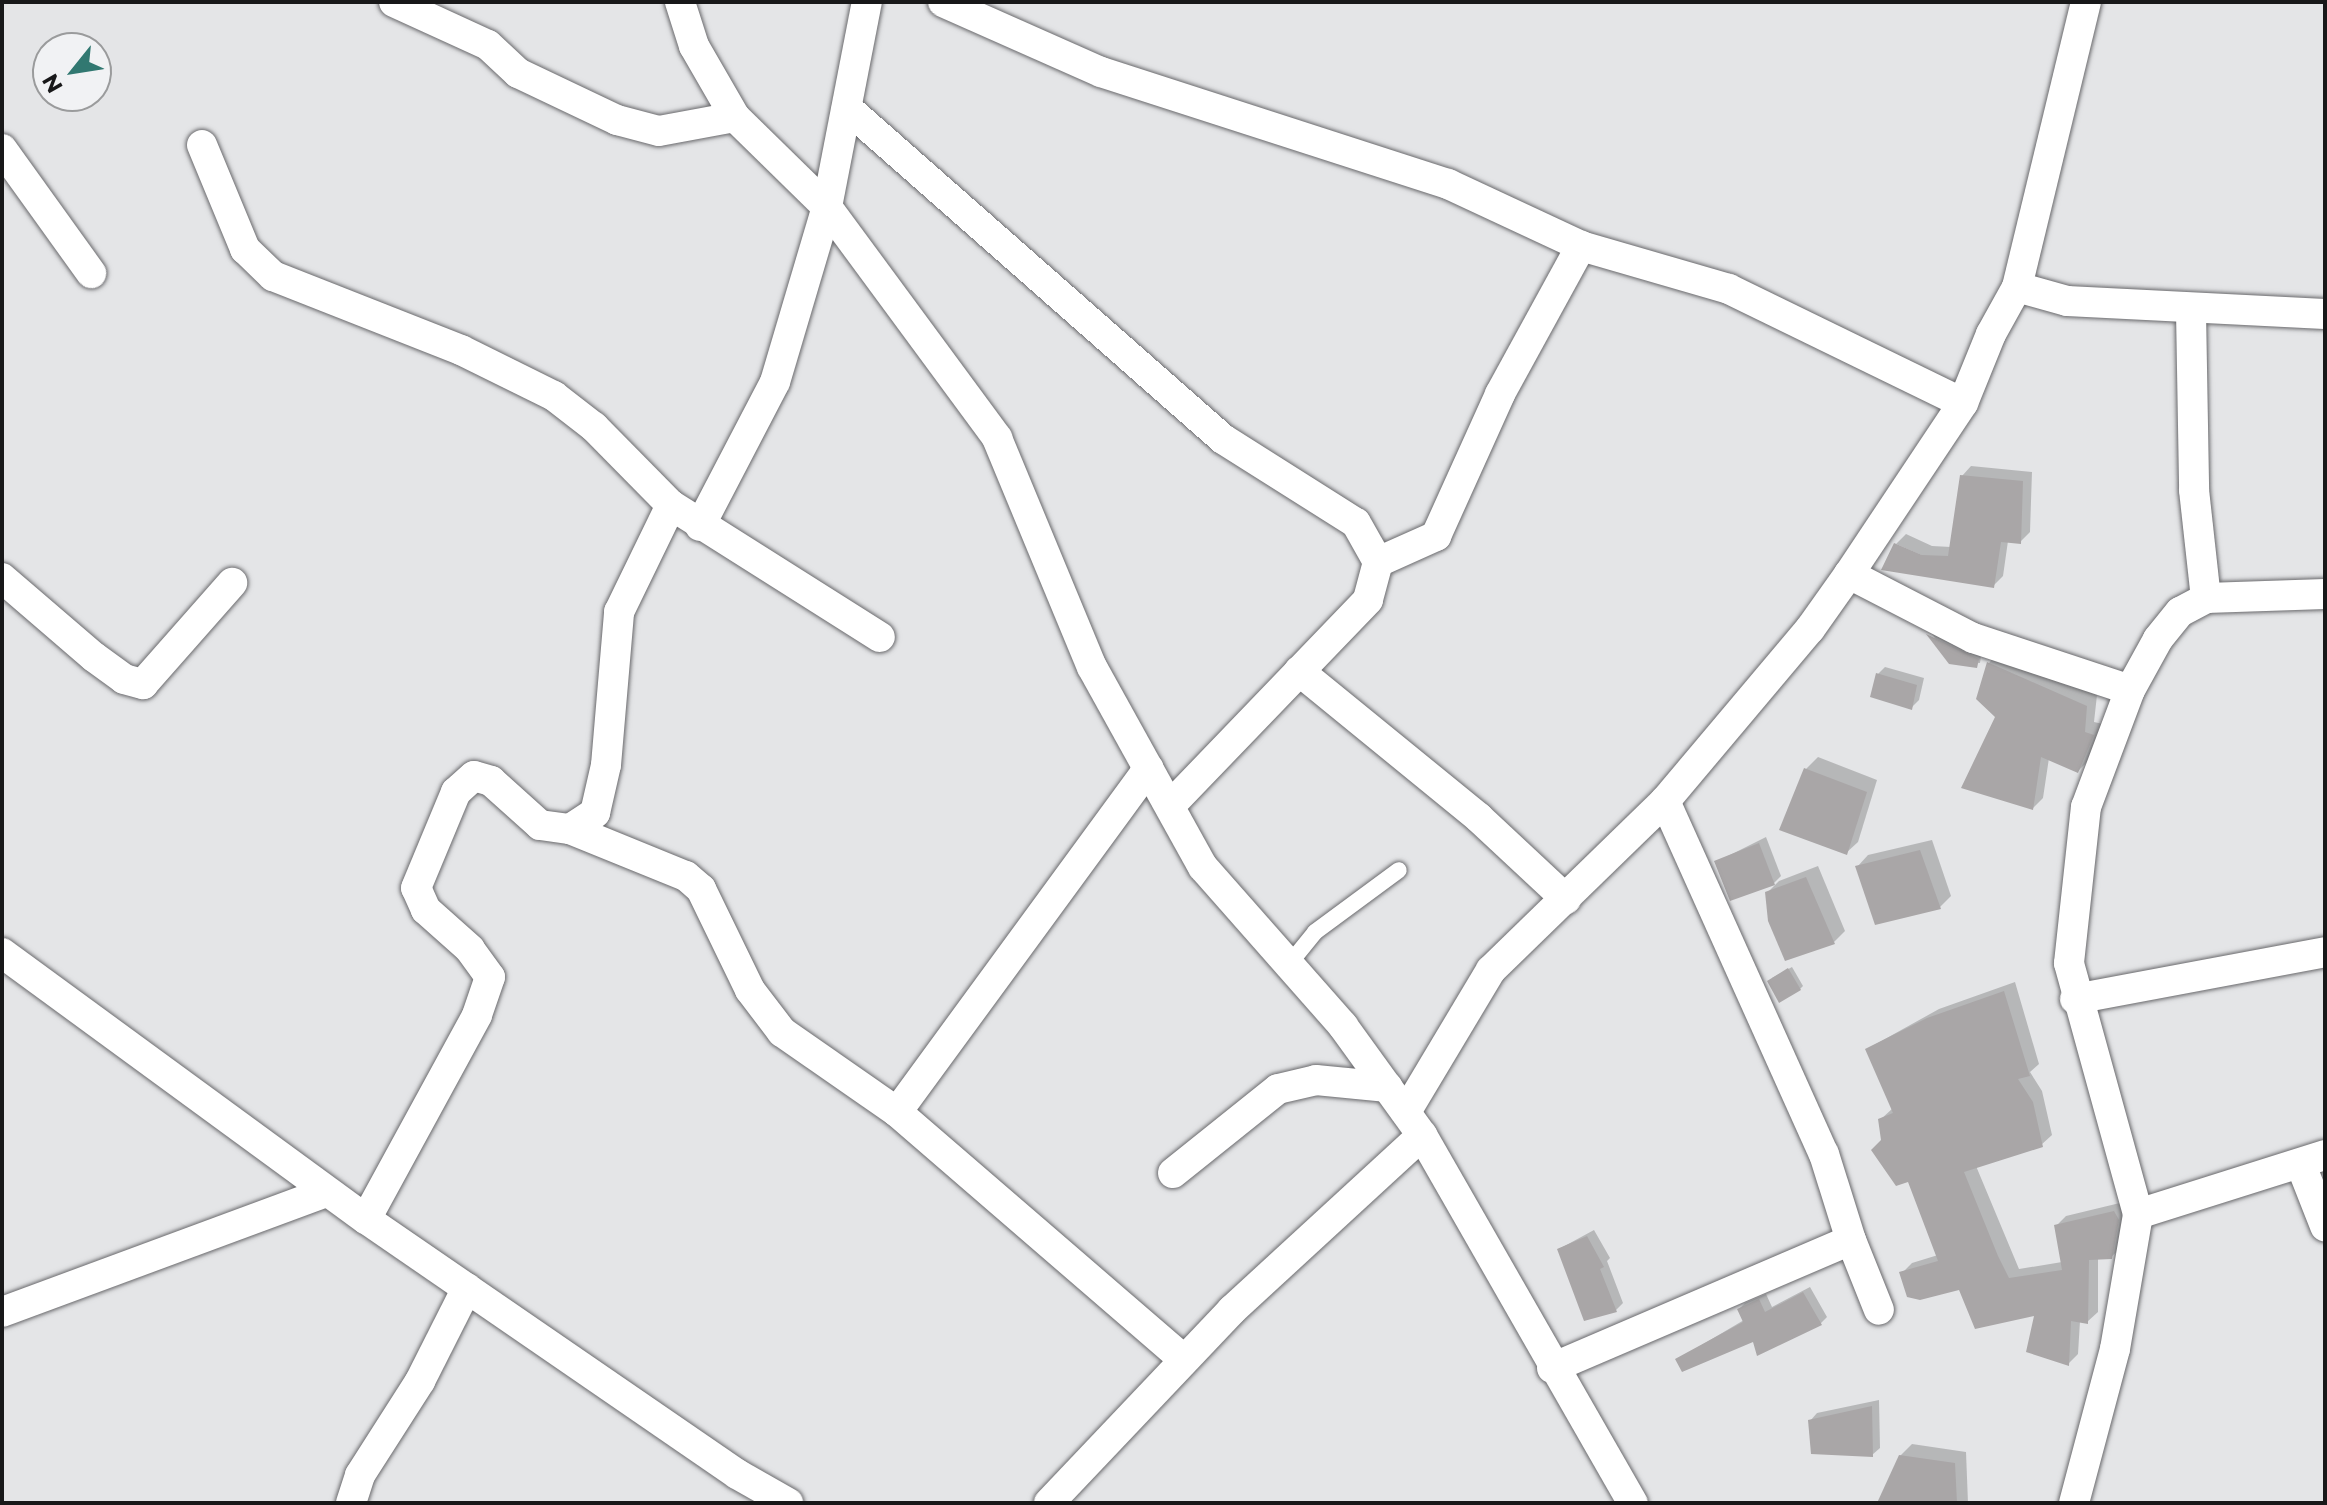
<!DOCTYPE html>
<html>
<head>
<meta charset="utf-8">
<style>
	body { margin:0 }
	#map { position:relative; width:2327px; height:1505px; overflow:hidden; background:#e4e5e7; font-family:Montserrat,sans-serif }
	div>[style] { position:absolute }
	[style*='--x'] { left:calc(var(--x)*1px); top:calc(var(--y)*1px); width:calc(var(--w)*1px); rotate:calc(var(--a)*1deg) }
	.shadow>* { inset:0; background:#0003 }
	.building>* { inset:0; background:#a9a6a7 }
	.roads { filter:drop-shadow(0 0 2px #69696c) drop-shadow(0 0 2px #69696c) }
	.lane>* { height:16px; margin:-8px; padding:0 8px; transform-origin:8px; border-radius:8px; background:#fff }
	.street>* { height:30px; margin:-15px; padding:0 15px; transform-origin:15px; border-radius:15px; background:#fff }
	span { translate:-50% -50%; white-space:nowrap; text-align:center; line-height:1.15; -webkit-text-stroke:6px #f1f2f4; paint-order:stroke }
	.frame { position:absolute; inset:0; border:4px solid #181819; pointer-events:none }
	.north { position:absolute; left:32px; top:32px; width:80px; height:80px; box-sizing:border-box; background:#f1f2f4; border:2px solid #9a9b9c; border-radius:50%; rotate:240deg; font-size:22px; font-weight:700; line-height:32px; text-align:center; color:#181819 }
	.north::after { content:''; display:block; margin:auto; width:28px; height:36px; background:#317871; clip-path:polygon(50% 0,100% 100%,50% 72%,0 100%) }
</style>
</head>
<body>
<div id="map">
	<div class="shadow">
		<div style="clip-path:polygon(1971px 466px,2032px 472px,2030px 532px,2020px 542px,2008px 541px,2003px 576px,1993px 586px,1896px 544px,1906px 534px,1932px 546px,1951px 547px,1962px 476px)"></div>
		<div style="clip-path:polygon(1931px 632px,1981px 656px,1980px 663px,1950px 662px)"></div>
		<div style="clip-path:polygon(1999px 652px,2097px 695px,2094px 722px,2103px 724px,2088px 761px,2078px 771px,2049px 758px,2043px 798px,2033px 808px,1998px 716px,1978px 698px,1989px 663px)"></div>
		<div style="clip-path:polygon(1885px 667px,1924px 678px,1919px 700px,1912px 707px,1878px 674px)"></div>
		<div style="clip-path:polygon(1818px 757px,1877px 780px,1858px 842px,1846px 853px,1806px 769px)"></div>
		<div style="clip-path:polygon(1766px 837px,1781px 876px,1774px 883px,1716px 862px)"></div>
		<div style="clip-path:polygon(1932px 840px,1951px 896px,1940px 907px,1857px 867px,1868px 855px)"></div>
		<div style="clip-path:polygon(1818px 866px,1845px 931px,1834px 942px,1767px 893px,1779px 881px)"></div>
		<div style="clip-path:polygon(1792px 967px,1803px 986px,1800px 989px,1772px 978px)"></div>
		<div style="clip-path:polygon(2015px 982px,2039px 1064px,2030px 1072px,2042px 1091px,2052px 1135px,2041px 1145px,1976px 1166px,2019px 1269px,2062px 1262px,2056px 1226px,2066px 1216px,2124px 1202px,2122px 1247px,2111px 1257px,2098px 1258px,2098px 1312px,2087px 1322px,2080px 1321px,2078px 1354px,2068px 1364px,2037px 1313px,1902px 1273px,1912px 1263px,1938px 1255px,1909px 1179px,1883px 1141px,1880px 1120px,1893px 1108px,1867px 1049px,1939px 1009px)"></div>
		<div style="clip-path:polygon(1594px 1230px,1610px 1258px,1607px 1261px,1623px 1303px,1616px 1310px,1559px 1249px)"></div>
		<div style="clip-path:polygon(1810px 1287px,1827px 1317px,1820px 1324px,1678px 1359px,1744px 1320px,1739px 1309px,1745px 1303px,1766px 1294px,1772px 1307px)"></div>
		<div style="clip-path:polygon(1879px 1400px,1880px 1448px,1872px 1455px,1810px 1421px,1817px 1413px)"></div>
		<div style="clip-path:polygon(1912px 1444px,1966px 1452px,1968px 1503px,1880px 1503px,1900px 1456px)"></div>
	</div>
	<div class="building">
		<div style="clip-path:polygon(1960px 475px,2023px 481px,2021px 544px,2001px 542px,1994px 588px,1881px 570px,1894px 543px,1922px 555px,1948px 556px)"></div>
		<div style="clip-path:polygon(1926px 634px,1979px 659px,1977px 668px,1949px 664px)"></div>
		<div style="clip-path:polygon(1987px 662px,2087px 706px,2085px 732px,2094px 735px,2078px 773px,2041px 757px,2033px 810px,1961px 788px,1995px 717px,1976px 699px)"></div>
		<div style="clip-path:polygon(1876px 673px,1917px 685px,1912px 710px,1870px 697px)"></div>
		<div style="clip-path:polygon(1804px 768px,1867px 792px,1847px 855px,1779px 830px)"></div>
		<div style="clip-path:polygon(1759px 843px,1775px 885px,1730px 901px,1714px 861px)"></div>
		<div style="clip-path:polygon(1920px 850px,1941px 909px,1875px 925px,1855px 866px)"></div>
		<div style="clip-path:polygon(1806px 877px,1835px 944px,1785px 961px,1768px 921px,1765px 892px)"></div>
		<div style="clip-path:polygon(1788px 968px,1801px 990px,1779px 1003px,1767px 981px)"></div>
		<div style="clip-path:polygon(2004px 991px,2030px 1076px,2018px 1079px,2033px 1102px,2043px 1147px,1964px 1172px,1998px 1256px,2009px 1278px,2062px 1270px,2054px 1225px,2114px 1211px,2119px 1220px,2112px 1259px,2089px 1260px,2088px 1324px,2071px 1321px,2069px 1366px,2026px 1352px,2034px 1316px,1975px 1329px,1959px 1290px,1920px 1300px,1907px 1297px,1899px 1272px,1938px 1261px,1908px 1182px,1896px 1186px,1871px 1150px,1881px 1140px,1878px 1119px,1893px 1113px,1865px 1049px,1927px 1018px)"></div>
		<div style="clip-path:polygon(1587px 1236px,1604px 1267px,1600px 1269px,1617px 1312px,1584px 1321px,1557px 1249px)"></div>
		<div style="clip-path:polygon(1803px 1292px,1822px 1325px,1757px 1356px,1753px 1342px,1682px 1372px,1675px 1359px,1743px 1322px,1737px 1309px,1759px 1299px,1765px 1312px)"></div>
		<div style="clip-path:polygon(1872px 1406px,1873px 1457px,1811px 1454px,1808px 1420px)"></div>
		<div style="clip-path:polygon(1899px 1455px,1955px 1463px,1957px 1503px,1877px 1503px)"></div>
	</div>
	<div class="roads">
		<div class="lane">
			<div style="--x:1290;--y:963;--w:40;--a:-51"></div>
			<div style="--x:1315;--y:932;--w:104;--a:-36.4"></div>
		</div>
		<div class="street">
			<div style="--x:394;--y:2;--w:103;--a:24.6"></div>
			<div style="--x:488;--y:45;--w:41;--a:43"></div>
			<div style="--x:518;--y:73;--w:110;--a:25.4"></div>
			<div style="--x:617;--y:120;--w:43;--a:14.7"></div>
			<div style="--x:659;--y:131;--w:77;--a:-10.4"></div>
			<div style="--x:680;--y:2;--w:46;--a:72.3"></div>
			<div style="--x:694;--y:46;--w:82;--a:60"></div>
			<div style="--x:735;--y:117;--w:129;--a:44.4"></div>
			<div style="--x:827;--y:207;--w:287;--a:53.6"></div>
			<div style="--x:997;--y:438;--w:248;--a:67.5"></div>
			<div style="--x:1092;--y:667;--w:229;--a:61"></div>
			<div style="--x:1203;--y:867;--w:212;--a:48.6"></div>
			<div style="--x:1343;--y:1026;--w:135;--a:54.1"></div>
			<div style="--x:1422;--y:1135;--w:424;--a:60.2"></div>
			<div style="--x:943;--y:2;--w:173;--a:23.9"></div>
			<div style="--x:1101;--y:72;--w:365;--a:17.9"></div>
			<div style="--x:1448;--y:184;--w:147;--a:25"></div>
			<div style="--x:1581;--y:246;--w:154;--a:16.2"></div>
			<div style="--x:1729;--y:289;--w:260;--a:26"></div>
			<div style="--x:847;--y:108;--w:501;--a:41.36"></div>
			<div style="--x:1223;--y:439;--w:157;--a:32.3"></div>
			<div style="--x:1356;--y:523;--w:45;--a:60.6"></div>
			<div style="--x:1378;--y:562;--w:39;--a:105"></div>
			<div style="--x:1368;--y:600;--w:286;--a:133.9"></div>
			<div style="--x:202;--y:145;--w:113;--a:67.5"></div>
			<div style="--x:245;--y:249;--w:39;--a:44"></div>
			<div style="--x:273;--y:276;--w:202;--a:21.5"></div>
			<div style="--x:461;--y:350;--w:104;--a:26.3"></div>
			<div style="--x:554;--y:396;--w:51;--a:37.8"></div>
			<div style="--x:594;--y:427;--w:110;--a:45.4"></div>
			<div style="--x:671;--y:505;--w:247;--a:32.3"></div>
			<div style="--x:2;--y:149;--w:153;--a:54.3"></div>
			<div style="--x:2017;--y:287;--w:52;--a:15.6"></div>
			<div style="--x:2067;--y:301;--w:258;--a:2.9"></div>
			<div style="--x:2191;--y:311;--w:179;--a:89"></div>
			<div style="--x:2194;--y:490;--w:109;--a:83.7"></div>
			<div style="--x:700;--y:526;--w:162;--a:-62.5"></div>
			<div style="--x:775;--y:382;--w:183;--a:-73.5"></div>
			<div style="--x:827;--y:207;--w:209;--a:-79"></div>
			<div style="--x:1378;--y:562;--w:64;--a:-24.1"></div>
			<div style="--x:1436;--y:536;--w:156;--a:-65.7"></div>
			<div style="--x:1500;--y:394;--w:169;--a:-61.3"></div>
			<div style="--x:1849;--y:574;--w:206;--a:-56.3"></div>
			<div style="--x:1963;--y:403;--w:74;--a:-67.9"></div>
			<div style="--x:1991;--y:334;--w:54;--a:-61"></div>
			<div style="--x:2017;--y:287;--w:293;--a:-76.4"></div>
			<div style="--x:2;--y:578;--w:121;--a:40.7"></div>
			<div style="--x:94;--y:657;--w:37;--a:36"></div>
			<div style="--x:124;--y:679;--w:20;--a:15"></div>
			<div style="--x:143;--y:684;--w:135;--a:-48.6"></div>
			<div style="--x:1299;--y:671;--w:232;--a:39.2"></div>
			<div style="--x:1479;--y:818;--w:119;--a:43"></div>
			<div style="--x:1665;--y:801;--w:387;--a:65.8"></div>
			<div style="--x:1824;--y:1154;--w:90;--a:72.6"></div>
			<div style="--x:570;--y:829;--w:125;--a:22.1"></div>
			<div style="--x:686;--y:876;--w:20;--a:41"></div>
			<div style="--x:701;--y:889;--w:112;--a:64.1"></div>
			<div style="--x:750;--y:990;--w:53;--a:52.7"></div>
			<div style="--x:782;--y:1032;--w:140;--a:34.8"></div>
			<div style="--x:897;--y:1112;--w:379;--a:40.8"></div>
			<div style="--x:2;--y:953;--w:451;--a:36.2"></div>
			<div style="--x:366;--y:1219;--w:450;--a:34.5"></div>
			<div style="--x:737;--y:1474;--w:59;--a:29.6"></div>
			<div style="--x:2075;--y:999;--w:254;--a:-10.6"></div>
			<div style="--x:897;--y:1112;--w:426;--a:-53.8"></div>
			<div style="--x:1406;--y:1112;--w:165;--a:-59.1"></div>
			<div style="--x:1491;--y:970;--w:243;--a:-44.2"></div>
			<div style="--x:1665;--y:801;--w:225;--a:-49.9"></div>
			<div style="--x:1810;--y:629;--w:67;--a:-54.7"></div>
			<div style="--x:1849;--y:574;--w:140;--a:27.3"></div>
			<div style="--x:1973;--y:638;--w:165;--a:18.3"></div>
			<div style="--x:2301;--y:1165;--w:66;--a:68.5"></div>
			<div style="--x:1173;--y:1173;--w:134;--a:-38.7"></div>
			<div style="--x:1278;--y:1089;--w:39;--a:-13"></div>
			<div style="--x:1316;--y:1080;--w:72;--a:5.6"></div>
			<div style="--x:2138;--y:1214;--w:196;--a:-17.5"></div>
			<div style="--x:366;--y:1219;--w:232;--a:-61.4"></div>
			<div style="--x:477;--y:1015;--w:40;--a:-71.1"></div>
			<div style="--x:490;--y:977;--w:34;--a:-126"></div>
			<div style="--x:470;--y:949;--w:59;--a:-138.4"></div>
			<div style="--x:426;--y:910;--w:24;--a:-114"></div>
			<div style="--x:416;--y:888;--w:104;--a:-67.4"></div>
			<div style="--x:456;--y:792;--w:24;--a:-42"></div>
			<div style="--x:474;--y:776;--w:18;--a:16"></div>
			<div style="--x:491;--y:781;--w:66;--a:41.9"></div>
			<div style="--x:540;--y:825;--w:30;--a:8"></div>
			<div style="--x:570;--y:829;--w:30;--a:-33"></div>
			<div style="--x:595;--y:813;--w:49;--a:-77.1"></div>
			<div style="--x:606;--y:765;--w:154;--a:-85.1"></div>
			<div style="--x:619;--y:612;--w:119;--a:-64.1"></div>
			<div style="--x:2;--y:1312;--w:346;--a:-20.3"></div>
			<div style="--x:1552;--y:1368;--w:325;--a:-23.2"></div>
			<div style="--x:1851;--y:1240;--w:75;--a:68.2"></div>
			<div style="--x:351;--y:1503;--w:29;--a:-72"></div>
			<div style="--x:360;--y:1475;--w:112;--a:-57.4"></div>
			<div style="--x:420;--y:1381;--w:104;--a:-63.2"></div>
			<div style="--x:1049;--y:1503;--w:266;--a:-46.5"></div>
			<div style="--x:1232;--y:1310;--w:258;--a:-42.6"></div>
			<div style="--x:2074;--y:1503;--w:159;--a:-75.1"></div>
			<div style="--x:2115;--y:1349;--w:137;--a:-80.3"></div>
			<div style="--x:2138;--y:1214;--w:260;--a:-105.4"></div>
			<div style="--x:2069;--y:963;--w:157;--a:-83.8"></div>
			<div style="--x:2086;--y:807;--w:125;--a:-69.4"></div>
			<div style="--x:2130;--y:690;--w:58;--a:-61.2"></div>
			<div style="--x:2158;--y:639;--w:35;--a:-51"></div>
			<div style="--x:2180;--y:612;--w:30;--a:-28"></div>
			<div style="--x:2206;--y:598;--w:119;--a:-1.9"></div>
		</div>
	</div>
	<div class="frame"></div>
	<div class="north">N</div>
</div>
</body>
</html>
